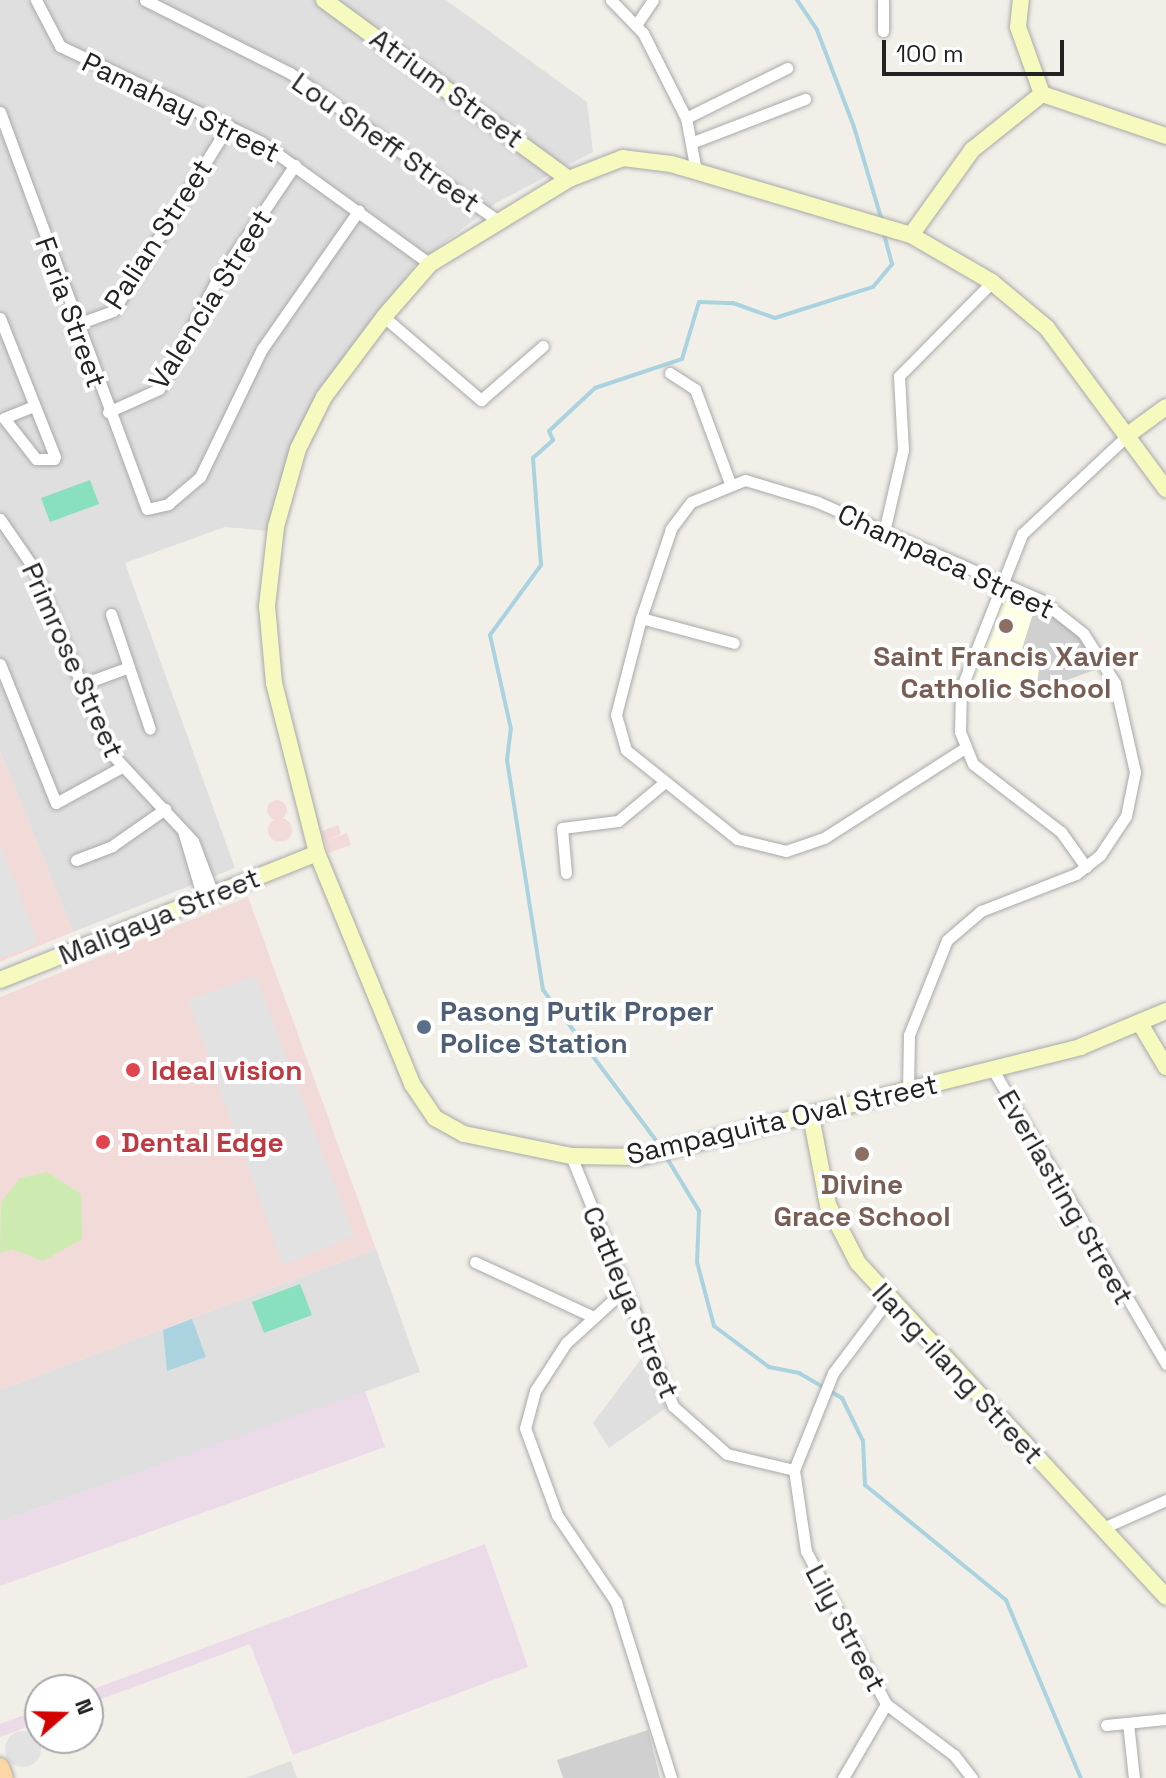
<!DOCTYPE html>
<html>
<head>
<meta charset="utf-8">
<style>
	body { margin:0 }
	#map { position:relative; width:1166px; height:1778px; overflow:hidden; background:#f2efe9; font-family:"Space Grotesk",sans-serif }
	div>[style] { position:absolute }
	[style*='--x'] { left:calc(var(--x)*1px); top:calc(var(--y)*1px); width:calc(var(--w)*1px); rotate:calc(var(--a)*1deg) }
	.residential>* { inset:0; background:#e0dfdf }
	.commercial>* { inset:0; background:#f2dad9 }
	.round { border-radius:50% }
	.industrial>* { inset:0; background:#ebdbe8 }
	.education>* { inset:0; background:#ffffe5 }
	.religious>* { inset:0; background:#d0d0d0 }
	.grass>* { inset:0; background:#cdebb0 }
	.pitch>* { inset:0; background:#88e0be }
	.parking>* { inset:0; background:#e2e2e2 }
	.water>* { inset:0; background:#aad3df }
	.stream>* { height:4px; margin:-2px; padding:0 2px; transform-origin:2px; border-radius:2px; background:#aad3df }
	.roads { filter:drop-shadow(0 0 2px #a9a9a9) drop-shadow(0 0 2px #a9a9a9) }
	.street>* { height:11px; margin:-5.5px; padding:0 5.5px; transform-origin:5.5px; border-radius:5.5px; background:#fff }
	.secondary>* { height:16px; margin:-8px; padding:0 8px; transform-origin:8px; border-radius:8px; background:#f7fabf }
	.primary>* { height:18px; margin:-9px; padding:0 9px; transform-origin:9px; border-radius:9px; background:#fcd6a4 }
	.dots>* { width:22px; height:22px; translate:-50% -50%; box-sizing:border-box; border:4px solid #fff; border-radius:50% }
	span { translate:-50% -50%; white-space:nowrap; text-align:center; line-height:1.15; -webkit-text-stroke:8px #fff; paint-order:stroke }
	.street-label { font-size:28px; color:#222 }
	.education-label { font-size:28px; color:#785e54; font-weight:700 }
	.service-label { font-size:28px; color:#4e5e75; font-weight:700 }
	.left { translate:0 -50%; text-align:left }
	.health-label { font-size:28px; color:#be3a42; font-weight:700 }
	.north { position:absolute; left:24px; top:1674px; width:80px; height:80px; box-sizing:border-box; background:#fff; border:2px solid #a7a7a7; border-radius:50%; rotate:70deg; font-size:22px; font-weight:700; line-height:32px; text-align:center; color:#222 }
	.north::after { content:''; display:block; margin:auto; width:28px; height:36px; background:#d40000; clip-path:polygon(50% 0,100% 100%,50% 72%,0 100%) }
	.scale { position:absolute; left:882px; top:40px; width:182px; height:36px; box-sizing:border-box; border:4px solid #222; border-top:0; padding-left:10px; font-size:24px; line-height:28px; white-space:nowrap; color:#222; -webkit-text-stroke:6px #fff; paint-order:stroke }
</style>
</head>
<body>
<div id="map">
	<div class="residential">
		<div style="clip-path:polygon(0 0,446px 0,587px 102px,593px 152px,496px 203px,415px 265px,322px 392px,270px 531px,225px 527px,125px 563px,235px 868px,73px 932px,0 751px)"></div>
		<div style="clip-path:polygon(376px 1249px,420px 1372px,0 1522px,0 1390px)"></div>
		<div style="clip-path:polygon(641px 1359px,666px 1408px,609px 1448px,593px 1423px)"></div>
		<div style="clip-path:polygon(291px 1761px,297px 1778px,245px 1778px)"></div>
	</div>
	<div class="commercial">
		<div style="clip-path:polygon(0 751px,73px 932px,0 962px)"></div>
		<div class="round" style="left:267px;top:800px;width:20px;height:20px"></div>
		<div class="round" style="left:268px;top:818px;width:24px;height:24px"></div>
		<div style="clip-path:polygon(338px 825px,341px 834px,327px 840px,347px 833px,351px 845px,329px 853px,322px 831px)"></div>
		<div style="clip-path:polygon(248px 897px,376px 1249px,0 1390px,0 997px)"></div>
	</div>
	<div class="industrial">
		<div style="clip-path:polygon(365px 1391px,385px 1447px,0 1586px,0 1522px)"></div>
		<div style="clip-path:polygon(485px 1544px,528px 1667px,293px 1755px,250px 1644px,88px 1704px,88px 1691px)"></div>
		<div style="clip-path:polygon(40px 1709px,40px 1722px,0 1737px,0 1724px)"></div>
	</div>
	<div class="education">
		<div style="clip-path:polygon(999px 581px,1038px 597px,1019px 662px,1039px 669px,1036px 691px,968px 702px,972px 654px)"></div>
	</div>
	<div class="religious">
		<div style="clip-path:polygon(1038px 597px,1042px 599px,1106px 666px,1036px 691px,1039px 669px,1018px 662px)"></div>
		<div style="clip-path:polygon(648px 1730px,660px 1778px,563px 1778px,557px 1760px)"></div>
	</div>
	<div class="grass">
		<div style="clip-path:polygon(47px 1172px,81px 1194px,82px 1239px,43px 1261px,12px 1249px,0 1253px,1px 1202px,20px 1178px)"></div>
	</div>
	<div class="pitch">
		<div style="clip-path:polygon(90px 480px,99px 504px,50px 522px,41px 498px)"></div>
		<div style="clip-path:polygon(300px 1284px,312px 1315px,264px 1333px,252px 1302px)"></div>
	</div>
	<div class="parking">
		<div style="clip-path:polygon(0 844px,38px 943px,0 958px)"></div>
		<div style="clip-path:polygon(256px 976px,354px 1236px,283px 1265px,188px 1000px)"></div>
		<div class="round" style="left:5px;top:1731px;width:36px;height:36px"></div>
	</div>
	<div class="water">
		<div style="clip-path:polygon(192px 1319px,206px 1357px,167px 1371px,163px 1330px)"></div>
	</div>
	<div class="stream">
		<div style="--x:797;--y:0;--w:36;--a:56"></div>
		<div style="--x:817;--y:30;--w:104;--a:69.1"></div>
		<div style="--x:854;--y:127;--w:98;--a:73.4"></div>
		<div style="--x:661;--y:1147;--w:196;--a:-126.9"></div>
		<div style="--x:543;--y:990;--w:233;--a:-98.9"></div>
		<div style="--x:507;--y:760;--w:31;--a:-83"></div>
		<div style="--x:511;--y:729;--w:96;--a:-102.6"></div>
		<div style="--x:490;--y:635;--w:87;--a:-53.9"></div>
		<div style="--x:541;--y:565;--w:107;--a:-94.3"></div>
		<div style="--x:533;--y:458;--w:27;--a:-42"></div>
		<div style="--x:553;--y:440;--w:10;--a:-114"></div>
		<div style="--x:549;--y:431;--w:63;--a:-43.1"></div>
		<div style="--x:595;--y:388;--w:92;--a:-18.4"></div>
		<div style="--x:682;--y:359;--w:59;--a:-73.4"></div>
		<div style="--x:699;--y:302;--w:34;--a:2"></div>
		<div style="--x:733;--y:303;--w:45;--a:19.7"></div>
		<div style="--x:775;--y:318;--w:103;--a:-17.6"></div>
		<div style="--x:873;--y:287;--w:30;--a:-50"></div>
		<div style="--x:892;--y:264;--w:31;--a:-105"></div>
		<div style="--x:665;--y:1155;--w:66;--a:58.7"></div>
		<div style="--x:699;--y:1211;--w:51;--a:92.2"></div>
		<div style="--x:697;--y:1262;--w:66;--a:75.1"></div>
		<div style="--x:714;--y:1326;--w:69;--a:36.7"></div>
		<div style="--x:769;--y:1367;--w:31;--a:11"></div>
		<div style="--x:799;--y:1373;--w:50;--a:30.2"></div>
		<div style="--x:842;--y:1398;--w:48;--a:64"></div>
		<div style="--x:863;--y:1441;--w:44;--a:87.4"></div>
		<div style="--x:865;--y:1485;--w:182;--a:39.2"></div>
		<div style="--x:1006;--y:1600;--w:193;--a:67.2"></div>
	</div>
	<div class="roads">
		<div class="street">
			<div style="--x:36;--y:0;--w:52;--a:62.4"></div>
			<div style="--x:60;--y:46;--w:223;--a:25.5"></div>
			<div style="--x:261;--y:142;--w:208;--a:35.8"></div>
			<div style="--x:145;--y:0;--w:162;--a:26.7"></div>
			<div style="--x:290;--y:73;--w:255;--a:35.4"></div>
			<div style="--x:611;--y:0;--w:46;--a:45.9"></div>
			<div style="--x:643;--y:33;--w:95;--a:63.2"></div>
			<div style="--x:686;--y:118;--w:54;--a:79.3"></div>
			<div style="--x:883;--y:0;--w:31;--a:90"></div>
			<div style="--x:636;--y:25;--w:30;--a:-56"></div>
			<div style="--x:0;--y:112;--w:423;--a:69.7"></div>
			<div style="--x:147;--y:509;--w:22;--a:-13"></div>
			<div style="--x:168;--y:504;--w:42;--a:-40.2"></div>
			<div style="--x:200;--y:477;--w:142;--a:-64.2"></div>
			<div style="--x:262;--y:349;--w:169;--a:-55.1"></div>
			<div style="--x:686;--y:118;--w:113;--a:-26.3"></div>
			<div style="--x:696;--y:141;--w:117;--a:-21.1"></div>
			<div style="--x:384;--y:317;--w:128;--a:40.6"></div>
			<div style="--x:481;--y:400;--w:82;--a:-41.1"></div>
			<div style="--x:0;--y:318;--w:149;--a:68.4"></div>
			<div style="--x:55;--y:457;--w:2;--a:117"></div>
			<div style="--x:54;--y:459;--w:18;--a:180"></div>
			<div style="--x:36;--y:459;--w:52;--a:-128"></div>
			<div style="--x:4;--y:418;--w:32;--a:-22"></div>
			<div style="--x:75;--y:325;--w:40;--a:-20.2"></div>
			<div style="--x:113;--y:311;--w:219;--a:-58.1"></div>
			<div style="--x:670;--y:373;--w:30;--a:33"></div>
			<div style="--x:695;--y:389;--w:100;--a:69.6"></div>
			<div style="--x:108;--y:412;--w:56;--a:-24.3"></div>
			<div style="--x:159;--y:389;--w:123;--a:-62"></div>
			<div style="--x:217;--y:280;--w:139;--a:-55.9"></div>
			<div style="--x:0;--y:519;--w:58;--a:55.5"></div>
			<div style="--x:33;--y:567;--w:199;--a:67.6"></div>
			<div style="--x:109;--y:751;--w:123;--a:47"></div>
			<div style="--x:193;--y:841;--w:57;--a:69.3"></div>
			<div style="--x:884;--y:532;--w:84;--a:-77"></div>
			<div style="--x:903;--y:450;--w:74;--a:-93.1"></div>
			<div style="--x:899;--y:376;--w:132;--a:-45.3"></div>
			<div style="--x:111;--y:614;--w:121;--a:71.3"></div>
			<div style="--x:641;--y:618;--w:96;--a:15"></div>
			<div style="--x:0;--y:664;--w:150;--a:68.1"></div>
			<div style="--x:56;--y:803;--w:73;--a:-28.7"></div>
			<div style="--x:80;--y:685;--w:52;--a:-20.2"></div>
			<div style="--x:183;--y:831;--w:70;--a:73.4"></div>
			<div style="--x:76;--y:860;--w:39;--a:-21"></div>
			<div style="--x:112;--y:846;--w:65;--a:-34.9"></div>
			<div style="--x:1086;--y:867;--w:43;--a:-125.5"></div>
			<div style="--x:1061;--y:832;--w:111;--a:-142.3"></div>
			<div style="--x:973;--y:764;--w:35;--a:-112"></div>
			<div style="--x:960;--y:732;--w:43;--a:-88.7"></div>
			<div style="--x:961;--y:689;--w:167;--a:-68.5"></div>
			<div style="--x:1022;--y:534;--w:146;--a:-43.1"></div>
			<div style="--x:566;--y:873;--w:45;--a:-95.1"></div>
			<div style="--x:562;--y:828;--w:56;--a:-7.1"></div>
			<div style="--x:618;--y:821;--w:61;--a:-39.7"></div>
			<div style="--x:993;--y:1070;--w:341;--a:59.5"></div>
			<div style="--x:908;--y:1091;--w:56;--a:-89"></div>
			<div style="--x:909;--y:1035;--w:102;--a:-68.2"></div>
			<div style="--x:947;--y:940;--w:45;--a:-40.5"></div>
			<div style="--x:981;--y:911;--w:102;--a:-21.3"></div>
			<div style="--x:1076;--y:874;--w:31;--a:-38"></div>
			<div style="--x:1100;--y:855;--w:47;--a:-56.3"></div>
			<div style="--x:1126;--y:816;--w:45;--a:-78.4"></div>
			<div style="--x:1135;--y:772;--w:91;--a:-102.7"></div>
			<div style="--x:1115;--y:683;--w:59;--a:-122.6"></div>
			<div style="--x:1083;--y:633;--w:53;--a:-141.8"></div>
			<div style="--x:1041;--y:600;--w:244;--a:-156.3"></div>
			<div style="--x:818;--y:502;--w:76;--a:-163.2"></div>
			<div style="--x:745;--y:480;--w:58;--a:157.8"></div>
			<div style="--x:691;--y:502;--w:34;--a:127"></div>
			<div style="--x:671;--y:529;--w:94;--a:108.6"></div>
			<div style="--x:641;--y:618;--w:100;--a:104.5"></div>
			<div style="--x:616;--y:715;--w:36;--a:74"></div>
			<div style="--x:626;--y:750;--w:142;--a:38.7"></div>
			<div style="--x:737;--y:839;--w:50;--a:13.8"></div>
			<div style="--x:786;--y:851;--w:40;--a:-18.9"></div>
			<div style="--x:824;--y:838;--w:165;--a:-32.6"></div>
			<div style="--x:571;--y:1156;--w:270;--a:67.8"></div>
			<div style="--x:673;--y:1406;--w:72;--a:41.6"></div>
			<div style="--x:727;--y:1454;--w:69;--a:13.4"></div>
			<div style="--x:475;--y:1262;--w:126;--a:24.9"></div>
			<div style="--x:623;--y:1291;--w:77;--a:137.6"></div>
			<div style="--x:566;--y:1343;--w:57;--a:122.9"></div>
			<div style="--x:535;--y:1391;--w:38;--a:105"></div>
			<div style="--x:525;--y:1428;--w:93;--a:69.8"></div>
			<div style="--x:557;--y:1515;--w:105;--a:55.9"></div>
			<div style="--x:616;--y:1602;--w:184;--a:72.6"></div>
			<div style="--x:887;--y:1301;--w:90;--a:126.9"></div>
			<div style="--x:833;--y:1373;--w:105;--a:111.9"></div>
			<div style="--x:794;--y:1470;--w:82;--a:81.6"></div>
			<div style="--x:806;--y:1551;--w:173;--a:62.4"></div>
			<div style="--x:886;--y:1704;--w:85;--a:36.9"></div>
			<div style="--x:954;--y:1755;--w:29;--a:52"></div>
			<div style="--x:1103;--y:1528;--w:69;--a:-24"></div>
			<div style="--x:1128;--y:1723;--w:55;--a:83.8"></div>
			<div style="--x:1106;--y:1725;--w:60;--a:-5.7"></div>
			<div style="--x:843;--y:1778;--w:86;--a:-59.8"></div>
		</div>
		<div class="secondary">
			<div style="--x:324;--y:0;--w:303;--a:36.2"></div>
			<div style="--x:1042;--y:94;--w:131;--a:18.7"></div>
			<div style="--x:911;--y:235;--w:105;--a:-54.3"></div>
			<div style="--x:972;--y:150;--w:90;--a:-38.7"></div>
			<div style="--x:1042;--y:94;--w:71;--a:-109.7"></div>
			<div style="--x:1018;--y:27;--w:27;--a:-84"></div>
			<div style="--x:1129;--y:434;--w:46;--a:-36.1"></div>
			<div style="--x:1166;--y:489;--w:200;--a:-126.5"></div>
			<div style="--x:1047;--y:328;--w:72;--a:-140.1"></div>
			<div style="--x:992;--y:282;--w:94;--a:-149.9"></div>
			<div style="--x:911;--y:235;--w:250;--a:-163.5"></div>
			<div style="--x:671;--y:164;--w:48;--a:-172.9"></div>
			<div style="--x:623;--y:158;--w:58;--a:158.7"></div>
			<div style="--x:569;--y:179;--w:163;--a:148.6"></div>
			<div style="--x:430;--y:264;--w:70;--a:131"></div>
			<div style="--x:384;--y:317;--w:100;--a:126.9"></div>
			<div style="--x:324;--y:397;--w:58;--a:116.6"></div>
			<div style="--x:298;--y:449;--w:81;--a:105.8"></div>
			<div style="--x:276;--y:527;--w:80;--a:96.5"></div>
			<div style="--x:267;--y:606;--w:77;--a:84.8"></div>
			<div style="--x:274;--y:683;--w:175;--a:75.8"></div>
			<div style="--x:317;--y:853;--w:250;--a:67.6"></div>
			<div style="--x:412;--y:1084;--w:41;--a:55.9"></div>
			<div style="--x:435;--y:1118;--w:33;--a:29"></div>
			<div style="--x:464;--y:1134;--w:109;--a:11.6"></div>
			<div style="--x:571;--y:1156;--w:69;--a:0.8"></div>
			<div style="--x:640;--y:1157;--w:454;--a:-14"></div>
			<div style="--x:1080;--y:1047;--w:93;--a:-22.7"></div>
			<div style="--x:0;--y:980;--w:341;--a:-21.8"></div>
			<div style="--x:1141;--y:1025;--w:49;--a:59.2"></div>
			<div style="--x:811;--y:1116;--w:91;--a:79.2"></div>
			<div style="--x:828;--y:1205;--w:65;--a:62.7"></div>
			<div style="--x:858;--y:1263;--w:454;--a:47.3"></div>
		</div>
		<div class="primary">
			<div style="--x:0;--y:1767;--w:12;--a:70"></div>
		</div>
	</div>
	<div class="dots">
		<div style="left:1006px;top:626px;background:#8d6e63"></div>
		<div style="left:424px;top:1027px;background:#5c6f8a"></div>
		<div style="left:133px;top:1070px;background:#e0444e"></div>
		<div style="left:103px;top:1142px;background:#e0444e"></div>
		<div style="left:862px;top:1154px;background:#8d6e63"></div>
	</div>
	<div class="street-label">
		<span style="left:447px;top:88px;rotate:36deg">Atrium Street</span>
		<span style="left:181px;top:107px;rotate:26deg">Pamahay Street</span>
		<span style="left:386px;top:142px;rotate:35deg">Lou Sheff Street</span>
		<span style="left:158px;top:234px;rotate:-57deg">Palian Street</span>
		<span style="left:210px;top:299px;rotate:-58deg">Valencia Street</span>
		<span style="left:71px;top:312px;rotate:70deg">Feria Street</span>
		<span style="left:946px;top:561px;rotate:25deg">Champaca Street</span>
		<span style="left:73px;top:660px;rotate:66deg">Primrose Street</span>
		<span style="left:159px;top:916px;rotate:-22deg">Maligaya Street</span>
		<span style="left:782px;top:1119px;rotate:-13deg">Sampaguita Oval Street</span>
		<span style="left:1066px;top:1197px;rotate:60deg">Everlasting Street</span>
		<span style="left:631px;top:1302px;rotate:67deg">Cattleya Street</span>
		<span style="left:958px;top:1373px;rotate:47deg">Ilang-ilang Street</span>
		<span style="left:846px;top:1628px;rotate:62deg">Lily Street</span>
	</div>
	<div class="education-label">
		<span style="left:1006px;top:672px">Saint Francis Xavier<br>Catholic School</span>
		<span style="left:862px;top:1200px">Divine<br>Grace School</span>
	</div>
	<div class="service-label">
		<span class="left" style="left:440px;top:1027px">Pasong Putik Proper<br>Police Station</span>
	</div>
	<div class="health-label">
		<span class="left" style="left:151px;top:1070px">Ideal vision</span>
		<span class="left" style="left:121px;top:1142px">Dental Edge</span>
	</div>
	<div class="north">N</div>
	<div class="scale">100 m</div>
</div>
</body>
</html>
